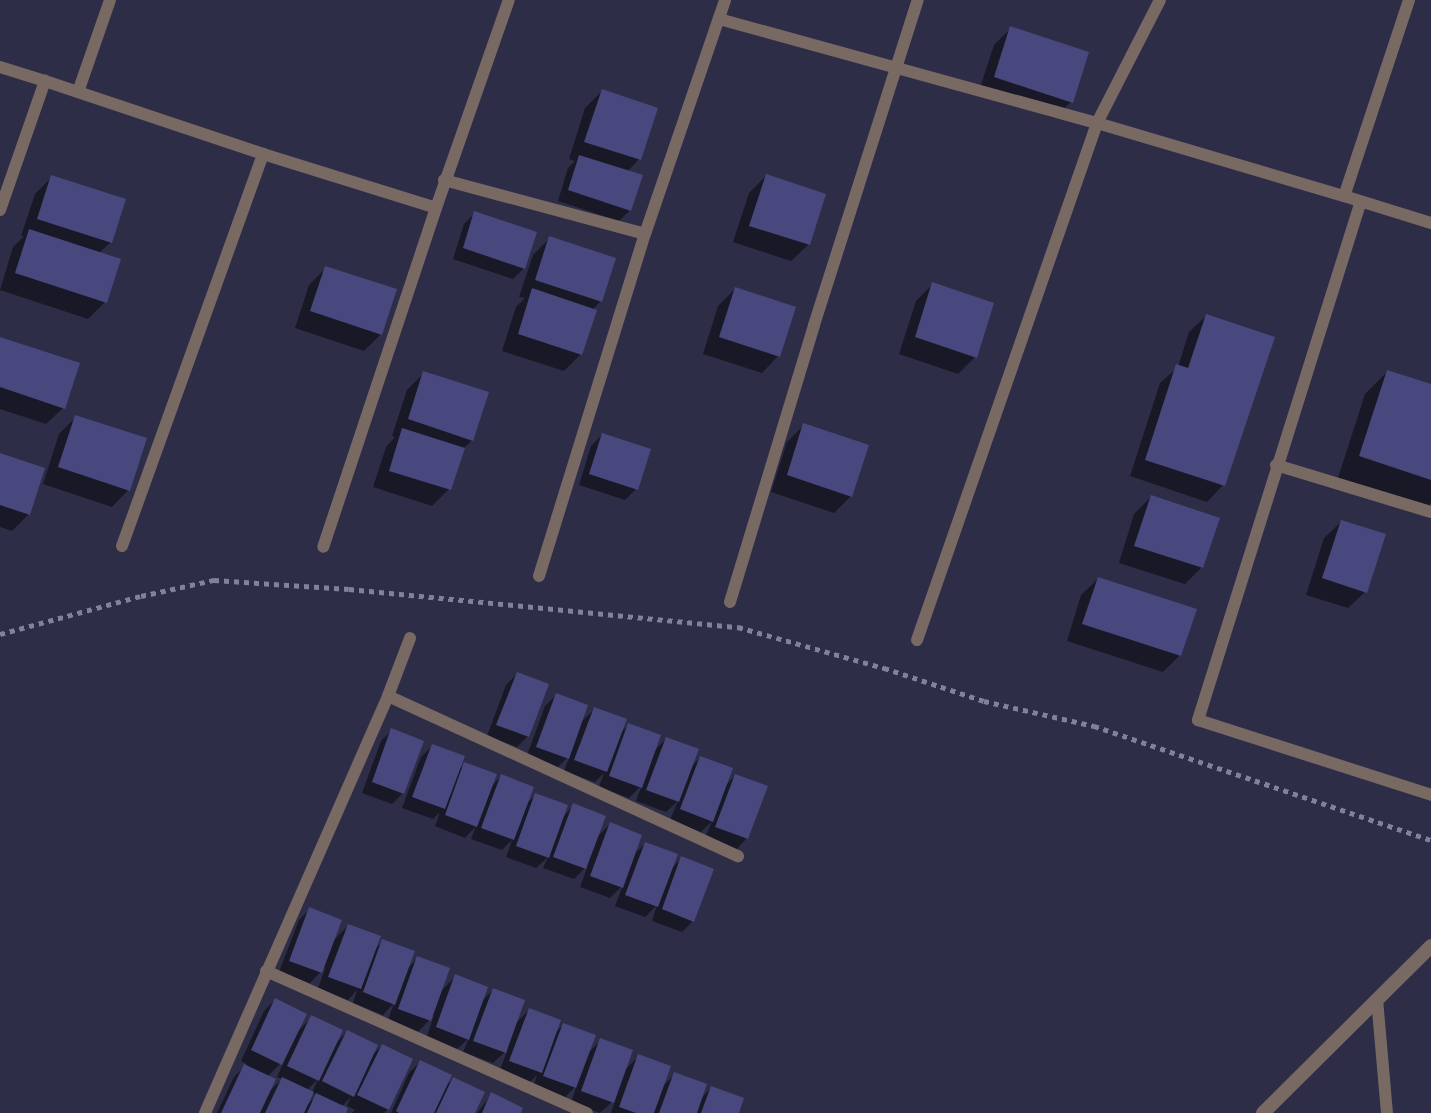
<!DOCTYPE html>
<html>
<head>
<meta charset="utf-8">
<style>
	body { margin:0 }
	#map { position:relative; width:1431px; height:1113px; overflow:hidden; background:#2d2d48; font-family:"Libre Baskerville",serif }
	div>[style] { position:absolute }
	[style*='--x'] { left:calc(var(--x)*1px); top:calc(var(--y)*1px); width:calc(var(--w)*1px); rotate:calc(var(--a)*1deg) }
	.shadow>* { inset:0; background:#0007 }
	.building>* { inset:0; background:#48487e }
	.path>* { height:4.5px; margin-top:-2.25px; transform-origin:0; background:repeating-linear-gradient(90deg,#818197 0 5px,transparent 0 10px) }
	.service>* { height:12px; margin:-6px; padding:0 6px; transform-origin:6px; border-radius:6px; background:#786963 }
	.tertiary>* { height:14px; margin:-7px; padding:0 7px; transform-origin:7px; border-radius:7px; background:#786963 }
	span { translate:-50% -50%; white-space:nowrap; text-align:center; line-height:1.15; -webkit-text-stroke:5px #171723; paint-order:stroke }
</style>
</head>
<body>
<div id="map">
	<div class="shadow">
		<div style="clip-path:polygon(1011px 28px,1071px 102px,1054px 118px,978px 94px,994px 45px)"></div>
		<div style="clip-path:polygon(602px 91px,639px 159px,627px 172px,630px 210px,619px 221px,558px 201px,568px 168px,575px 161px,569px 159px,585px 108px)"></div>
		<div style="clip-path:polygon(766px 176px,824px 195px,808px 245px,791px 261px,733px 242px,749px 193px)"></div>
		<div style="clip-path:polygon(52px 177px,111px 242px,99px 253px,105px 302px,88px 319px,0 290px,13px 247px,24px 236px,21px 236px,35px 194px)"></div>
		<div style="clip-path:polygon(475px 213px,524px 268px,513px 279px,453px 259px,464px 224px)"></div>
		<div style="clip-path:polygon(550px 238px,601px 301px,592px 310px,581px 354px,564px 371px,502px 351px,516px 307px,525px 298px,519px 297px,533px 255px)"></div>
		<div style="clip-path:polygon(326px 268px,381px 334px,364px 351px,295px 328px,309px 285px)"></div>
		<div style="clip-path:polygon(933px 284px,975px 357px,958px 374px,899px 354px,916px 301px)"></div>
		<div style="clip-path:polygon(735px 289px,778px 356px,762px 373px,703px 354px,718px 306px)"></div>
		<div style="clip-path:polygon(1206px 316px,1223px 485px,1207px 502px,1130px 476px,1160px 383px,1178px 367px,1189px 332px)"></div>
		<div style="clip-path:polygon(0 339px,63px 408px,46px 424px,0 409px)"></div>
		<div style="clip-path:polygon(1387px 372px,1431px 386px,1431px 503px,1427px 507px,1338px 478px,1365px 394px)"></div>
		<div style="clip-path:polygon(424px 373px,472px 440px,462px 450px,449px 489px,432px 506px,373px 487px,386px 447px,395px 437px,392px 436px,407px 390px)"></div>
		<div style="clip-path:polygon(76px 417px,128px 490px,112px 507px,43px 484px,59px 434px)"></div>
		<div style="clip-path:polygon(804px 425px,851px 496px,834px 513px,771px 492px,787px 442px)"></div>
		<div style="clip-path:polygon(602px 435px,636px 489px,625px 500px,579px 485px,591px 446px)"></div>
		<div style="clip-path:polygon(0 455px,29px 514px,12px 531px,0 527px)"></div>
		<div style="clip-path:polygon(1151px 497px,1202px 567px,1185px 584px,1119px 563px,1134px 514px)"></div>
		<div style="clip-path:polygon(1341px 522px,1365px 592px,1348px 608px,1306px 595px,1324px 538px)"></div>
		<div style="clip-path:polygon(1098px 579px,1180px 655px,1163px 672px,1067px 641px,1081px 595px)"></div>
		<div style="clip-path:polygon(517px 674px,528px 736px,517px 747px,487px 736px,506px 685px)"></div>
		<div style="clip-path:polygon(556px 695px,580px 723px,595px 709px,619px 734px,629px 725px,653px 752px,666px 739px,689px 769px,700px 758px,724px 787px,735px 776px,747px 838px,736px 850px,705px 838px,712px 821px,701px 832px,670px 820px,678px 801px,666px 812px,636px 801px,642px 785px,629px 798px,599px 787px,604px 773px,595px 782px,564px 771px,570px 755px,556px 769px,526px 758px,545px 706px)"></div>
		<div style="clip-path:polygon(392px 730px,403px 793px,392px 804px,362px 793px,381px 741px)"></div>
		<div style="clip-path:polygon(432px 746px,457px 771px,465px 764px,491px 787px,501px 776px,525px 805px,536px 795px,562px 818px,574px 805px,595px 839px,610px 824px,632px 856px,645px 844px,670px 870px,682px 858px,693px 921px,682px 932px,652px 921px,657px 905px,645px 917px,615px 906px,623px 885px,610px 898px,580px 887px,588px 865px,574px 879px,543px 868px,548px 857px,536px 868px,506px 857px,512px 840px,502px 850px,471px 839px,476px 826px,465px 838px,435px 826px,440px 812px,433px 819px,402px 808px,421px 757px)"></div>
		<div style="clip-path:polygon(310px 909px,332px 942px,348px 926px,374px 950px,383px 941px,407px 969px,418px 958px,439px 993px,456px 976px,481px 1002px,493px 990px,514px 1025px,529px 1010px,555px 1033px,563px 1025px,587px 1054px,601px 1040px,624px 1071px,639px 1056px,662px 1087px,675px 1074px,700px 1100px,711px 1088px,737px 1113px,611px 1113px,616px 1098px,600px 1113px,571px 1102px,577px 1085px,563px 1099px,533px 1087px,537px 1075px,529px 1083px,499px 1072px,508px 1049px,493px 1063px,463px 1052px,469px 1038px,456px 1050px,426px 1039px,434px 1015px,418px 1032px,388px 1020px,394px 1003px,383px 1015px,353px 1003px,357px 990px,348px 1000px,318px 988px,326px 966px,310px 983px,279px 972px,299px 920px)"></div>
		<div style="clip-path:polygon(evenodd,275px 1000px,297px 1032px,312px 1017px,335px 1044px,347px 1032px,371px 1056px,382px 1046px,388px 1109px,384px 1113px,352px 1113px,355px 1110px,347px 1106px,351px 1097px,341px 1107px,344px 1113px,217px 1113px,234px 1077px,247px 1064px,241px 1061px,264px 1011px,275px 1000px,285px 1059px,277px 1077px,282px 1079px,268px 1093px,267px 1077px,285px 1059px,275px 1000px,318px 1079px,312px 1093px,317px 1095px,306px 1106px,307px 1090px,318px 1079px)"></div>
		<div style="clip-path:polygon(420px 1062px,444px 1088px,453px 1079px,473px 1113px,391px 1113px,409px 1073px)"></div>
		<div style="clip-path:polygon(492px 1094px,519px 1113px,477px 1113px)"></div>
	</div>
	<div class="building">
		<div style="clip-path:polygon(1010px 26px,1089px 52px,1073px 103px,994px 77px)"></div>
		<div style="clip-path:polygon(602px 89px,658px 108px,641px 160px,584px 142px)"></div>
		<div style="clip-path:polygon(579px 155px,643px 175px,631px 211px,568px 190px)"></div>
		<div style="clip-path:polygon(766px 174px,826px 194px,810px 245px,749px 226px)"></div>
		<div style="clip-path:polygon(51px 175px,126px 199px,112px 243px,37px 219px)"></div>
		<div style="clip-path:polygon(474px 211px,537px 232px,525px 269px,463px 248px)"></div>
		<div style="clip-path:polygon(29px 229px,121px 259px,107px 303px,15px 273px)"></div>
		<div style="clip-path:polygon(549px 236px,616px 258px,602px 302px,535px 280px)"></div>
		<div style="clip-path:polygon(325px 266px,397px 289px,382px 335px,310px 311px)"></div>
		<div style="clip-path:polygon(932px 282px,994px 303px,977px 358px,915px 337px)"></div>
		<div style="clip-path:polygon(735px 287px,796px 307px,780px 357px,719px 337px)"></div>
		<div style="clip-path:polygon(532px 288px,597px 310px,582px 355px,518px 334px)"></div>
		<div style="clip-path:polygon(1206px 314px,1275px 337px,1225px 486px,1145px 460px,1176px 364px,1188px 368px)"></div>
		<div style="clip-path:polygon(0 337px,80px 363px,65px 409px,0 387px)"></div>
		<div style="clip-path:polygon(1387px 370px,1431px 384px,1431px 480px,1359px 456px)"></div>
		<div style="clip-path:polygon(423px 371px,489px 392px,473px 441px,408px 419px)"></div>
		<div style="clip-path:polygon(75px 415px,147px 438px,130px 491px,58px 467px)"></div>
		<div style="clip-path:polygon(803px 423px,869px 445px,852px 497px,787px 475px)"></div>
		<div style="clip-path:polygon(402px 428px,465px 448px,451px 490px,389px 471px)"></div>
		<div style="clip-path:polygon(602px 433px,651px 449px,638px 490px,589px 474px)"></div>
		<div style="clip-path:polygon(0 453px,45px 468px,30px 515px,0 505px)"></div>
		<div style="clip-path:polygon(1151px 495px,1220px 518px,1203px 568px,1134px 546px)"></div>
		<div style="clip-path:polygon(1341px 520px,1386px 534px,1367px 593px,1322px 578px)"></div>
		<div style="clip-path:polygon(1098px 577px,1197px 609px,1181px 656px,1082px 624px)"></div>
		<div style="clip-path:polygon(517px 672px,549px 684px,529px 737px,496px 725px)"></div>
		<div style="clip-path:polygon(556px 693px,588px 705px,569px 759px,536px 747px)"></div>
		<div style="clip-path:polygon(594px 707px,627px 719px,607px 772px,574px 760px)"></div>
		<div style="clip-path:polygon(628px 723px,661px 735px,642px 788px,609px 776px)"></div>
		<div style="clip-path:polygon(391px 728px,424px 741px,404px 794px,372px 782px)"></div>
		<div style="clip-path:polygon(666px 737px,699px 749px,679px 802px,646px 790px)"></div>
		<div style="clip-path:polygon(432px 744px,465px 756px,445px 809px,412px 797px)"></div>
		<div style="clip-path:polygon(700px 756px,733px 768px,713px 822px,680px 809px)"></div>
		<div style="clip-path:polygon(464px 762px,497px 774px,477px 827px,445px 815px)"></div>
		<div style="clip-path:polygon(501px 774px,534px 787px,514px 840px,481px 828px)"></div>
		<div style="clip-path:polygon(735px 774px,768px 786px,748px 839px,715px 827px)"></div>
		<div style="clip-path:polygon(535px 793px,568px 805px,549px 858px,516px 846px)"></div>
		<div style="clip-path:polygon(573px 803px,606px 816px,586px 869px,553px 857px)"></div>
		<div style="clip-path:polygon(610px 822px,642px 835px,623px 888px,590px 876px)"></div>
		<div style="clip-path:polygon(645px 842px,678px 854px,658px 907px,625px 895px)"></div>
		<div style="clip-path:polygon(681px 856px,714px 869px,694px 922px,662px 909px)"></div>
		<div style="clip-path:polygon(309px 907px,342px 920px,322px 973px,289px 961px)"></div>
		<div style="clip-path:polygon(348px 924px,381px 936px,361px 989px,328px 977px)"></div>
		<div style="clip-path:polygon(382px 939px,415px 951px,395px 1005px,363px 992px)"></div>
		<div style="clip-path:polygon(417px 956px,450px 968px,431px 1021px,398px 1009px)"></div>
		<div style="clip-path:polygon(455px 974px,488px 987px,469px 1040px,436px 1027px)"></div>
		<div style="clip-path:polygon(493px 988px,525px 1000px,506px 1053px,473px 1041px)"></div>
		<div style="clip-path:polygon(275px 998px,307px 1014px,282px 1065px,251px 1050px)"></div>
		<div style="clip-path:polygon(529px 1008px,561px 1020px,542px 1073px,509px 1061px)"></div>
		<div style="clip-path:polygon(311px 1015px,343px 1030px,319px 1081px,287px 1066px)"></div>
		<div style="clip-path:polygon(563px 1023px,596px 1035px,576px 1088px,543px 1076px)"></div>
		<div style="clip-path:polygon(347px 1030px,378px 1045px,354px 1097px,322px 1081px)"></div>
		<div style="clip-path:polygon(600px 1038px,633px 1050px,614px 1103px,581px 1091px)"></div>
		<div style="clip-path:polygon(382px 1044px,413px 1059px,389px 1110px,357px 1095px)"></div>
		<div style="clip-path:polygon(638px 1054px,671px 1066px,654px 1113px,636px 1113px,619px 1107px)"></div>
		<div style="clip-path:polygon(420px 1060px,452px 1075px,434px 1113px,399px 1113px,396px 1111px)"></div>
		<div style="clip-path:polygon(244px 1064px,276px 1079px,260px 1113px,221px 1113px)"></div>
		<div style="clip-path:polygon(674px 1072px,707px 1084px,697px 1113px,659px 1113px)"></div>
		<div style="clip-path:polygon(282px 1077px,314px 1092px,304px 1113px,265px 1113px)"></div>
		<div style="clip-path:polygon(453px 1077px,485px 1092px,475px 1113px,436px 1113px)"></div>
		<div style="clip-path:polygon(711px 1086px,744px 1098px,739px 1113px,701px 1113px)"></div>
		<div style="clip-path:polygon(491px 1092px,523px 1108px,521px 1113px,482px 1113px)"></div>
		<div style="clip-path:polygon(316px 1093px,348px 1108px,346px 1113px,307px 1113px)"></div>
	</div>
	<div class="path">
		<div style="--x:0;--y:634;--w:146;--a:-15.1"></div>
		<div style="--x:141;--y:596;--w:75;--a:-12.4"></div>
		<div style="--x:214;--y:580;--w:135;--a:3.8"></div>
		<div style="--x:349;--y:589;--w:391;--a:5.6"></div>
		<div style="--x:738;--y:627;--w:152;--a:15.7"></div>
		<div style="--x:884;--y:668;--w:105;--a:18.3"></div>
		<div style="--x:984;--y:701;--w:113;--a:12.8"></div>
		<div style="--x:1094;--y:726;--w:356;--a:18.7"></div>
	</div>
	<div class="service">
		<div style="--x:1409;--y:0;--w:206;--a:108.3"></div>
		<div style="--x:1344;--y:196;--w:91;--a:17.2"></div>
		<div style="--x:719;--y:19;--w:392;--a:15.4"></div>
		<div style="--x:1097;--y:123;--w:258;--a:16.5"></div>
		<div style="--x:0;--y:67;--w:47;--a:17.3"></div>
		<div style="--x:78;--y:92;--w:97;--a:-70.8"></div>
		<div style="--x:444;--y:180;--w:208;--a:15"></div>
		<div style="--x:645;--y:234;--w:247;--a:-71.1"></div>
		<div style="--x:1360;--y:204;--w:541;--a:107.43"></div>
		<div style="--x:1198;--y:720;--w:245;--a:17.8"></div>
		<div style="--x:436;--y:208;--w:220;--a:-70.7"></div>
		<div style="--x:0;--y:210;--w:137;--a:-70.8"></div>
		<div style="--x:45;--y:81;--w:230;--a:18.5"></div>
		<div style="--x:1276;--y:465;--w:162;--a:16.9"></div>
		<div style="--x:122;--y:546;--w:417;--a:-70.2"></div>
		<div style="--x:263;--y:154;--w:181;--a:17.3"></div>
		<div style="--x:436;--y:208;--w:357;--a:108.4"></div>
		<div style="--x:539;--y:576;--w:358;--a:-72.8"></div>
		<div style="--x:730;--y:602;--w:289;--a:-73.1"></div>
		<div style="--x:814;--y:325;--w:341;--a:-72.3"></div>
		<div style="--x:917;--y:640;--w:547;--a:-70.8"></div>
		<div style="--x:1097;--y:123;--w:138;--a:-62.9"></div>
		<div style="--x:388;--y:696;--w:62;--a:-69.2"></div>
		<div style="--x:266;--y:971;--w:351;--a:23.9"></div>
		<div style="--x:1377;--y:999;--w:114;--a:85"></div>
		<div style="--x:205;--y:1113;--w:455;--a:-66.3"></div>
		<div style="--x:388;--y:696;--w:385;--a:24.6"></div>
	</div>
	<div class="tertiary">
		<div style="--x:1263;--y:1113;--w:237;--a:-44.8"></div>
	</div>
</div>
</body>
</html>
